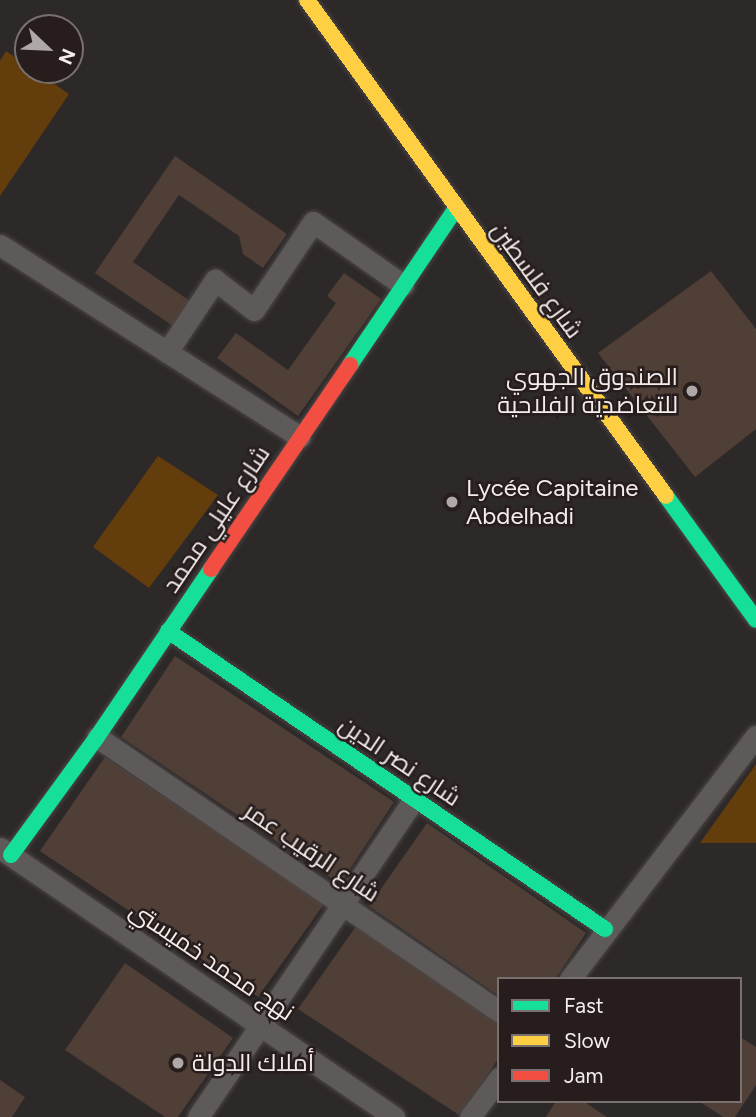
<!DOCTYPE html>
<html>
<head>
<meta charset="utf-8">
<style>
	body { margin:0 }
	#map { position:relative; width:756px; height:1117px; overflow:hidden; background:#2e2929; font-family:Figtree,Cairo,sans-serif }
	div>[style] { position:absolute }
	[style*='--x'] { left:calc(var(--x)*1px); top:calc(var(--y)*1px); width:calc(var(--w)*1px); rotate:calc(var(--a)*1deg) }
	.green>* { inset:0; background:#633e0c }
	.building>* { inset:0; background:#503f37 }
	.roads { filter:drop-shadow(0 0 2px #4b4746) drop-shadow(0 0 2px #4b4746) }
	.street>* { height:21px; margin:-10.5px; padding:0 10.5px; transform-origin:10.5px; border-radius:10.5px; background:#5e5a5a }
	.fast>* { height:16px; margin:-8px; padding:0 8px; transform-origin:8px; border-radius:8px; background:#16e098 }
	.slow>* { height:16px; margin:-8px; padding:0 8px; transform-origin:8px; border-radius:8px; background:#ffcf43 }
	.jam>* { height:16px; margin:-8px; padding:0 8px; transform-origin:8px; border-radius:8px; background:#f24e42 }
	.dots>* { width:19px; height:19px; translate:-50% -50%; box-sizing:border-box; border:4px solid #271d1d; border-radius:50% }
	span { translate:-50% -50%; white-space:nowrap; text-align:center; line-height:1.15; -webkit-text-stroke:5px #271d1d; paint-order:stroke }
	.street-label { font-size:24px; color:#f4edec }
	.poi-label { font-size:24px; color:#f4edec }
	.right { translate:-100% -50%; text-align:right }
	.left { translate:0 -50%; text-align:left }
	.legend { position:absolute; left:497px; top:977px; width:245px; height:126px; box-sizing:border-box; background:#271d1d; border:2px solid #797070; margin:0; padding:9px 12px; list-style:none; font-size:21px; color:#f4edec }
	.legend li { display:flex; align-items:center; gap:14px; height:35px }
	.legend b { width:35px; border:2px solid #797070 }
	.north { position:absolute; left:14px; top:14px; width:70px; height:70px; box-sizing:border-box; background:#271d1d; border:2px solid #797070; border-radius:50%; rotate:113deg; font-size:19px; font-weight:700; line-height:28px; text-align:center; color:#f4edec }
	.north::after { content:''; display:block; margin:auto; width:24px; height:32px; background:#afa8a8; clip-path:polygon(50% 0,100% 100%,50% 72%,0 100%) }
</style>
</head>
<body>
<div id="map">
	<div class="green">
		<div style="clip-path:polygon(6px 51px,28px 66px,28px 70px,34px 70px,69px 94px,0 196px,0 61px)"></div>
		<div style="clip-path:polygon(158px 456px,218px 495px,149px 588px,93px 547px)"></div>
		<div style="clip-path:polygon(756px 764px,756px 843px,700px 843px,749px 774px)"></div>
	</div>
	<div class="building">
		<div style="clip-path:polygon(175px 156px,287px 234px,263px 268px,243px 254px,239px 236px,179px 195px,133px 262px,190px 301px,173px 326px,95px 273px)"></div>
		<div style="clip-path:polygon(711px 271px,756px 329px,756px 429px,695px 477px,598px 353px)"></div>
		<div style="clip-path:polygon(344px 273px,381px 299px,298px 416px,217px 358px,236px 333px,288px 370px,336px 303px,327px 296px)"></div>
		<div style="clip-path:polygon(175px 656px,394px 802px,340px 884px,121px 737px)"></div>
		<div style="clip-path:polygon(105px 757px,324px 904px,258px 997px,40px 851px)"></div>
		<div style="clip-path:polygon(427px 823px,586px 933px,555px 979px,499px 979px,499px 996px,369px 906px)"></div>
		<div style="clip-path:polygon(359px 922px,499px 1019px,499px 1058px,459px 1115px,298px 1009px)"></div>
		<div style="clip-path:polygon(125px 963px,233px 1038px,178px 1117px,165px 1117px,65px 1050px)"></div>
		<div style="clip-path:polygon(740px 1037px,756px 1047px,756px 1085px,735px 1117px,723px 1117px,699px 1101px,740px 1101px)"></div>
		<div style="clip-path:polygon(0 1080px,25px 1097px,12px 1117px,0 1117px)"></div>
		<div style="clip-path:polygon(556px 1101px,583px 1101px,607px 1117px,546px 1117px)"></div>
	</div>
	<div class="roads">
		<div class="street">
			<div style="--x:0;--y:245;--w:356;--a:32.6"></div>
			<div style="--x:167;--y:352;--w:87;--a:-56.3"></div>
			<div style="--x:215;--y:280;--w:49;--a:37.6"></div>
			<div style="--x:254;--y:310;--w:106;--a:-56.2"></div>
			<div style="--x:313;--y:222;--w:110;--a:35"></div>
			<div style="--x:97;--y:737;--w:486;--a:34.3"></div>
			<div style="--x:0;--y:848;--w:477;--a:34.3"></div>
			<div style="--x:570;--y:979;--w:306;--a:-52.6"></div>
			<div style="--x:198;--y:1117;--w:384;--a:-55.8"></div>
			<div style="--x:470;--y:1117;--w:49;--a:-53.4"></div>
		</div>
		<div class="fast">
			<div style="--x:350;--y:365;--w:191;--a:-55.9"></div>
			<div style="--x:666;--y:496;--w:153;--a:54"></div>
			<div style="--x:168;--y:631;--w:529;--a:34.29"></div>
			<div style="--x:11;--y:855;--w:146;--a:-53.9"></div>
			<div style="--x:97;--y:737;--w:203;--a:-55.8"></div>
		</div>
		<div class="slow">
			<div style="--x:307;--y:0;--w:612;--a:54.1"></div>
		</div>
		<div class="jam">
			<div style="--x:211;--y:569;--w:247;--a:-55.7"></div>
		</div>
	</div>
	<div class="dots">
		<div style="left:692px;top:391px;background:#afa8a8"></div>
		<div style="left:452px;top:502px;background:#afa8a8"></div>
		<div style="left:178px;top:1063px;background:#afa8a8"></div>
	</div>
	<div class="street-label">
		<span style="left:537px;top:280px;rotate:54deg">شارع فلسطين</span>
		<span style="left:216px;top:519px;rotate:-56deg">شارع عليلي محمد</span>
		<span style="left:400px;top:761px;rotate:34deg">شارع نصر الدين</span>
		<span style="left:312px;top:852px;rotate:34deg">شارع الرقيب عمر</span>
		<span style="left:212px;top:961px;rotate:34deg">نهج محمد خميستي</span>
	</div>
	<div class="poi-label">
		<span class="right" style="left:678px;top:391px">الصندوق الجهوي<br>للتعاضدية الفلاحية</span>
		<span class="left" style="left:466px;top:502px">Lycée Capitaine<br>Abdelhadi</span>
		<span class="left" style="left:192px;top:1063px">أملاك الدولة</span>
	</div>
	<ul class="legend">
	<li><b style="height:9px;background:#16e098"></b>Fast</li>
	<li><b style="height:9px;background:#ffcf43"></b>Slow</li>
	<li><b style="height:9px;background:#f24e42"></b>Jam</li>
	</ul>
	<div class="north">N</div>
</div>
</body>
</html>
